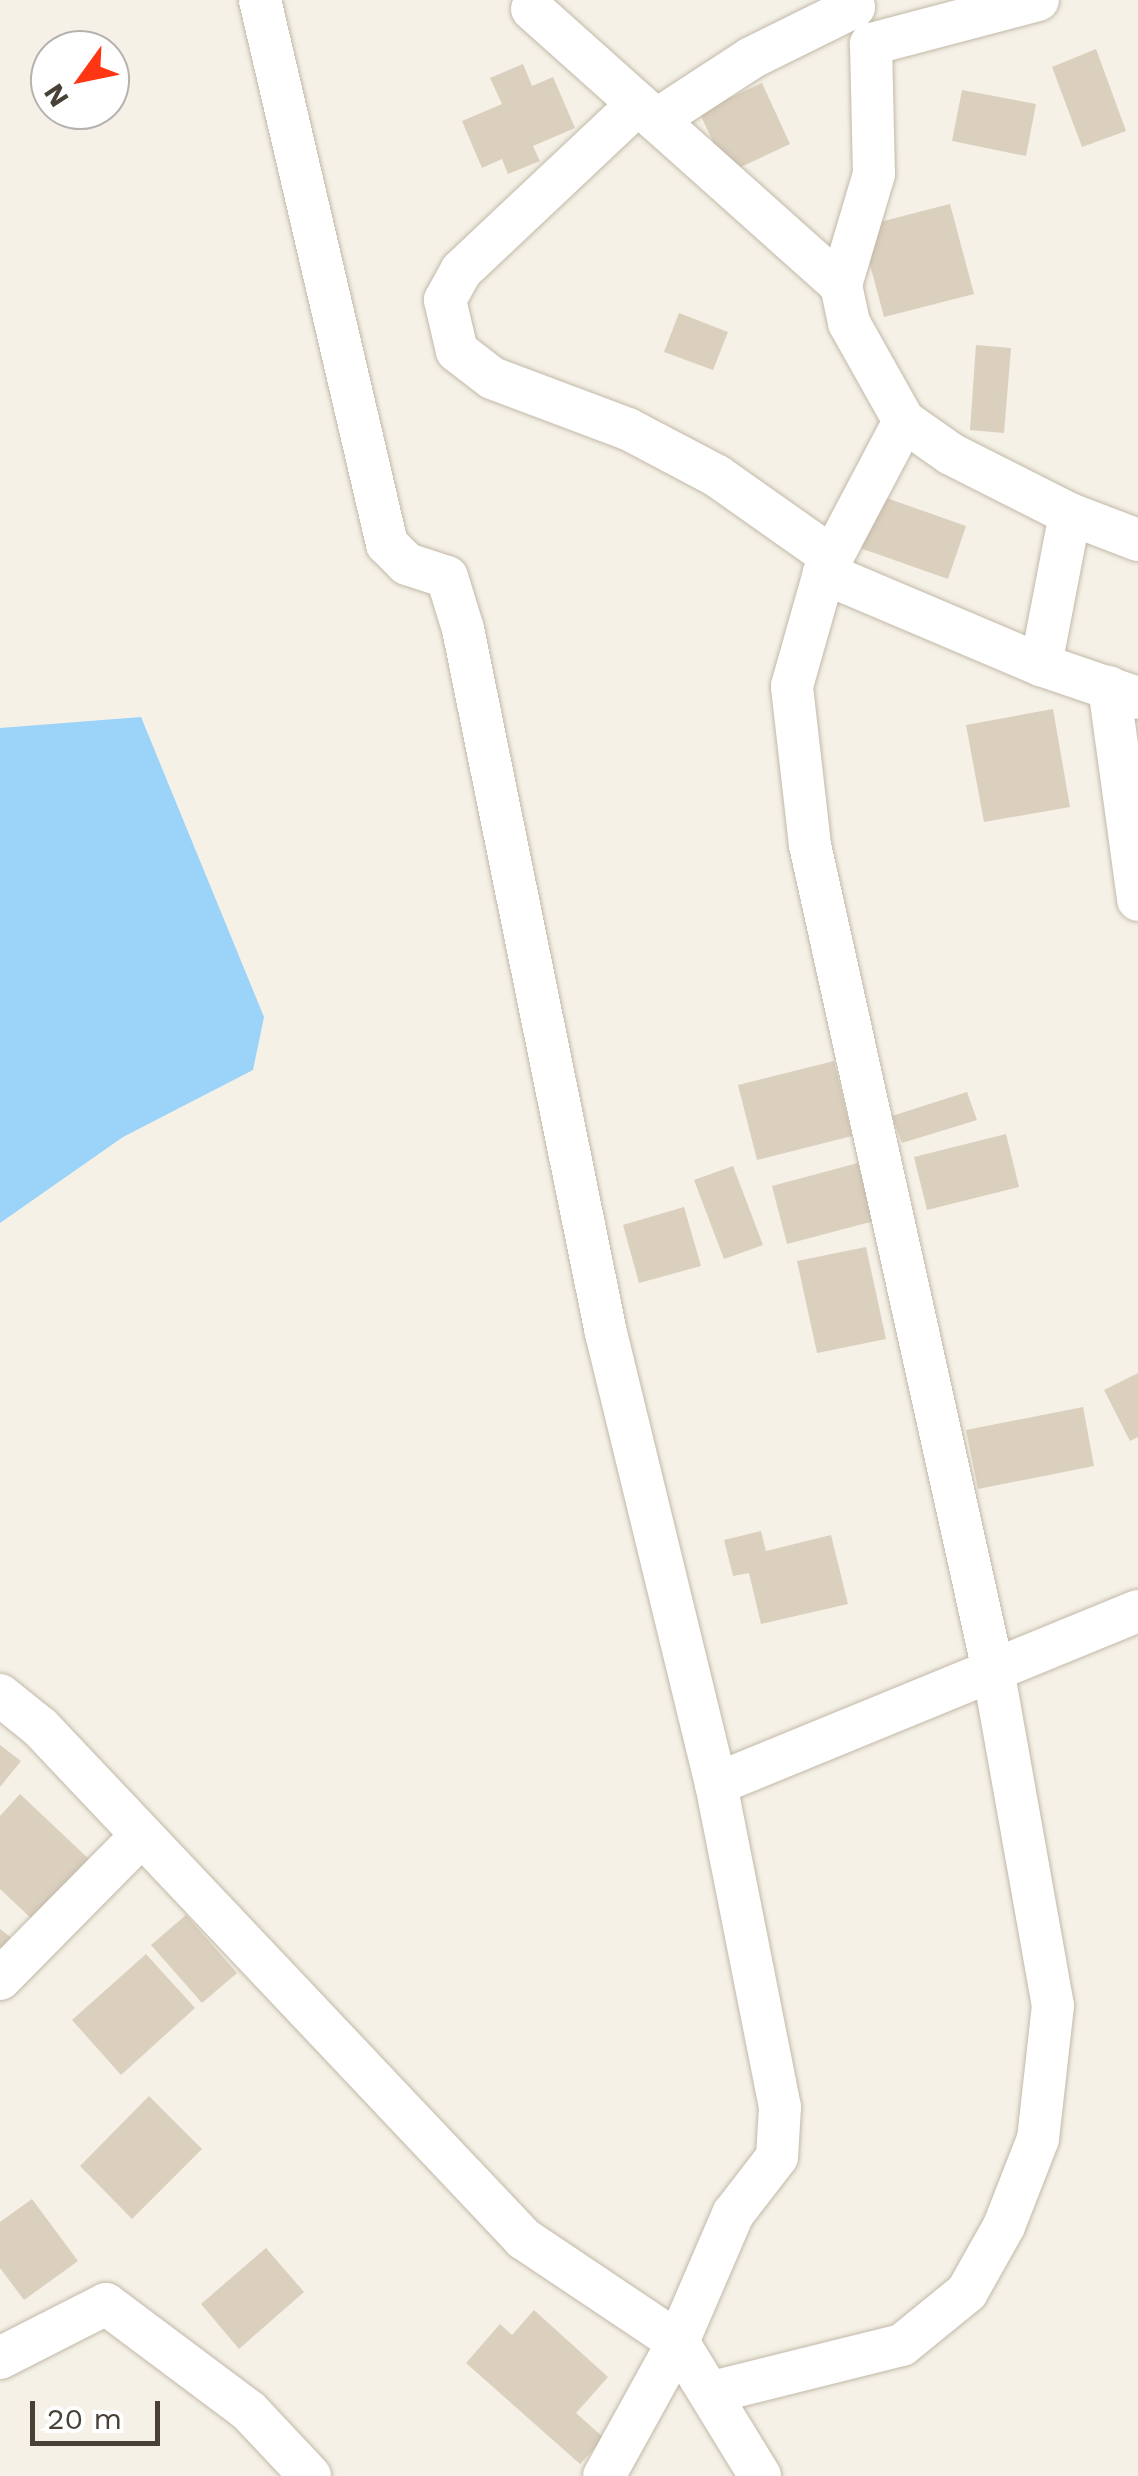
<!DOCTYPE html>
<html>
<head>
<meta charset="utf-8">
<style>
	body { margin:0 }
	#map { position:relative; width:1138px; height:2476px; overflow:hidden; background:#f5f1e7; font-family:"Work Sans",sans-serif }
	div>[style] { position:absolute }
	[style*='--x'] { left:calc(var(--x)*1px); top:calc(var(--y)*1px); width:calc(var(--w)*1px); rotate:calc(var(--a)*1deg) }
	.water>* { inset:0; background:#9cd3f9 }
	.building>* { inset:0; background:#dbcfbe }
	.roads { filter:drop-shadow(0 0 2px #c2b9a8) drop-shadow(0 0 2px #c2b9a8) }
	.minor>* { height:42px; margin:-21px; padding:0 21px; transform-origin:21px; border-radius:21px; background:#fff }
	span { translate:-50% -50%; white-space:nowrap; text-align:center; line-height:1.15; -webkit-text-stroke:10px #fff; paint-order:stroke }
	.north { position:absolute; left:30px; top:30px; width:100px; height:100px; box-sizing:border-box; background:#fff; border:2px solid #b6b3ae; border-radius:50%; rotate:237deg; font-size:28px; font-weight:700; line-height:40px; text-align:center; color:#494135 }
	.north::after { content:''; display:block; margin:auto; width:35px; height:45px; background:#ff3614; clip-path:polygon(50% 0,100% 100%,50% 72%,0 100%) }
	.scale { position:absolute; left:30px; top:2401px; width:130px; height:45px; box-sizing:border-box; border:5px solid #494135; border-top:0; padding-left:12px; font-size:30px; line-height:35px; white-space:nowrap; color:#494135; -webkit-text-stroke:8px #fff; paint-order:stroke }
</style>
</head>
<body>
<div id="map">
	<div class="water">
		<div style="clip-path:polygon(141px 717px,264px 1017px,253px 1070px,123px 1137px,0 1223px,0 728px)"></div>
	</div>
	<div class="building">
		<div style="clip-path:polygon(1096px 49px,1126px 131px,1082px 147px,1052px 67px)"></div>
		<div style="clip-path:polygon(523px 64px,532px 86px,553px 77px,575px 128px,533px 146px,540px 161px,508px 174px,502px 159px,482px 168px,462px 121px,502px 104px,490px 78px)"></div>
		<div style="clip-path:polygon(762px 83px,790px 144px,728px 173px,699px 112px)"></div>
		<div style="clip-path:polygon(962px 90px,1036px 104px,1026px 156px,952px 141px)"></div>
		<div style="clip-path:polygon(950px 204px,974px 294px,884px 317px,860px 227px)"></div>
		<div style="clip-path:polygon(679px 313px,728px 332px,713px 370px,664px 352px)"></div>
		<div style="clip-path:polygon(976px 345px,1011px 348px,1004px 433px,970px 430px)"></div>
		<div style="clip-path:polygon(878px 495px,966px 526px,948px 579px,860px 548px)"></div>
		<div style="clip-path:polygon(1053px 709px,1070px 807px,984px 822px,966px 725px)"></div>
		<div style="clip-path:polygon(834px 1061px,852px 1136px,757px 1160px,738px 1085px)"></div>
		<div style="clip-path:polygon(967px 1092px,977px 1120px,902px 1143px,892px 1116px)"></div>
		<div style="clip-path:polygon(1006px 1134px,1019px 1187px,927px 1210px,914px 1157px)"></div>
		<div style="clip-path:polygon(858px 1163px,874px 1221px,787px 1244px,772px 1186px)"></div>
		<div style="clip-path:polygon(733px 1166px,763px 1245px,724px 1259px,694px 1180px)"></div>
		<div style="clip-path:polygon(684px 1207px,701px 1266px,639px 1283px,623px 1225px)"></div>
		<div style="clip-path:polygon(866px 1247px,886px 1339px,817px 1353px,797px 1261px)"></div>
		<div style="clip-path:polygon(1138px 1373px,1138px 1437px,1130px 1441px,1104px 1390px)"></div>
		<div style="clip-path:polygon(1083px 1407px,1094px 1466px,978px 1489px,966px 1430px)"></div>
		<div style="clip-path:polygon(761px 1531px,766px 1551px,831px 1535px,848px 1604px,761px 1624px,749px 1573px,733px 1576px,724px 1540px)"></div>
		<div style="clip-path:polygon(0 1745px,21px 1761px,0 1787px)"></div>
		<div style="clip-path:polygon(20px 1794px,91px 1861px,34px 1921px,0 1889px,0 1816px)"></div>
		<div style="clip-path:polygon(186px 1915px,237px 1973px,202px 2003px,151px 1945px)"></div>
		<div style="clip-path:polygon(0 1929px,14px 1940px,0 1959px)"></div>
		<div style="clip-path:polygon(146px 1954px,195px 2008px,121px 2075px,72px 2020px)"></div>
		<div style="clip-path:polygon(149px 2096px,202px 2149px,132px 2219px,80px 2166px)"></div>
		<div style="clip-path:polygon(32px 2199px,78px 2261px,24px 2300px,0 2268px,0 2222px)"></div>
		<div style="clip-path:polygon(266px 2248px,304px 2292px,239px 2349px,201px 2304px)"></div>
		<div style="clip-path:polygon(534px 2310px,608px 2377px,576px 2413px,604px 2438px,580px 2464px,466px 2363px,500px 2324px,512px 2335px)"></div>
	</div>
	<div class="roads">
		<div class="minor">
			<div style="--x:260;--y:0;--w:559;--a:76.86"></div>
			<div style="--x:387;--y:544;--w:28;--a:45"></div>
			<div style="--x:407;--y:564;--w:42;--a:18"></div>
			<div style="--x:447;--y:577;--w:54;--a:72.9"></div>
			<div style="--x:463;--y:629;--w:718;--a:78.52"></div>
			<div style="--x:606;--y:1333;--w:464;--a:76.3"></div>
			<div style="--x:716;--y:1784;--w:329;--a:78.8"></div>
			<div style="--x:780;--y:2107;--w:50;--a:93.4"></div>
			<div style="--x:777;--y:2157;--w:72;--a:127.7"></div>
			<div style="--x:733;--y:2214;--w:139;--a:113.3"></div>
			<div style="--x:678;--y:2342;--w:153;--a:118.9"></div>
			<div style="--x:1038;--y:0;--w:173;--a:165.2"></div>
			<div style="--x:871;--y:44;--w:130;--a:88.7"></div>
			<div style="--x:874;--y:174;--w:116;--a:106.6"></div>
			<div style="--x:841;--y:285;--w:39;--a:78"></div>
			<div style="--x:849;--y:323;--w:112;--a:60.7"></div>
			<div style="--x:904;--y:421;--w:57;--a:35.1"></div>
			<div style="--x:951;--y:454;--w:133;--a:26.8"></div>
			<div style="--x:1070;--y:514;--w:154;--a:100.9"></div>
			<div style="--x:1041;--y:665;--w:102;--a:18.8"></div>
			<div style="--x:532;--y:9;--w:414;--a:41.8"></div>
			<div style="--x:638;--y:104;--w:243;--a:136.7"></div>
			<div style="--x:461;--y:271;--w:33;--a:119"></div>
			<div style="--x:445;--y:300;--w:52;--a:76.8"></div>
			<div style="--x:457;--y:351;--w:44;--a:37.6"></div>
			<div style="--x:492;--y:378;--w:145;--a:20.6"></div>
			<div style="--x:628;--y:429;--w:101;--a:27.8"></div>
			<div style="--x:717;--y:476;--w:141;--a:35.2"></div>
			<div style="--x:656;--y:120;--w:113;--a:-33.1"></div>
			<div style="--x:751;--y:58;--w:115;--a:-26.3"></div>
			<div style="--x:1070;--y:514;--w:73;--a:20.9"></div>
			<div style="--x:824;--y:573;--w:236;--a:23"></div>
			<div style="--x:1109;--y:687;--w:215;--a:82.2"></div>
			<div style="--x:0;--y:1695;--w:51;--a:38.7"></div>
			<div style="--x:40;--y:1727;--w:705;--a:46.61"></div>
			<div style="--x:524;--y:2239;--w:185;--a:33.8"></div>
			<div style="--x:678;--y:2342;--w:157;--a:58.5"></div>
			<div style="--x:716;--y:1784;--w:456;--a:-22.3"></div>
			<div style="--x:0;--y:1979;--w:202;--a:-45.4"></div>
			<div style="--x:0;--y:2358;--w:119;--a:-27"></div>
			<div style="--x:106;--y:2304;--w:179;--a:36.8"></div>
			<div style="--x:249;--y:2411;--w:89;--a:46.8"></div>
			<div style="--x:713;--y:2392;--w:195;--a:-14"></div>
			<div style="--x:902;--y:2345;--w:84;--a:-39.2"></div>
			<div style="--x:967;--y:2292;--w:76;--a:-60.7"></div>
			<div style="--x:1004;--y:2226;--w:93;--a:-68.7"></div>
			<div style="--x:1038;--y:2139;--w:134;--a:-83.6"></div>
			<div style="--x:1053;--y:2006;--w:341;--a:-100.1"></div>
			<div style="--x:993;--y:1670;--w:845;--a:-102.51"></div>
			<div style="--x:810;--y:845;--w:160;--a:-96.5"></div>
			<div style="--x:792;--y:686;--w:117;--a:-74.2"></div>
			<div style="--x:824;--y:573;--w:172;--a:-62.2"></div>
		</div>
	</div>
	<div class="north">N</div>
	<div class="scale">20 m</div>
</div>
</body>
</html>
